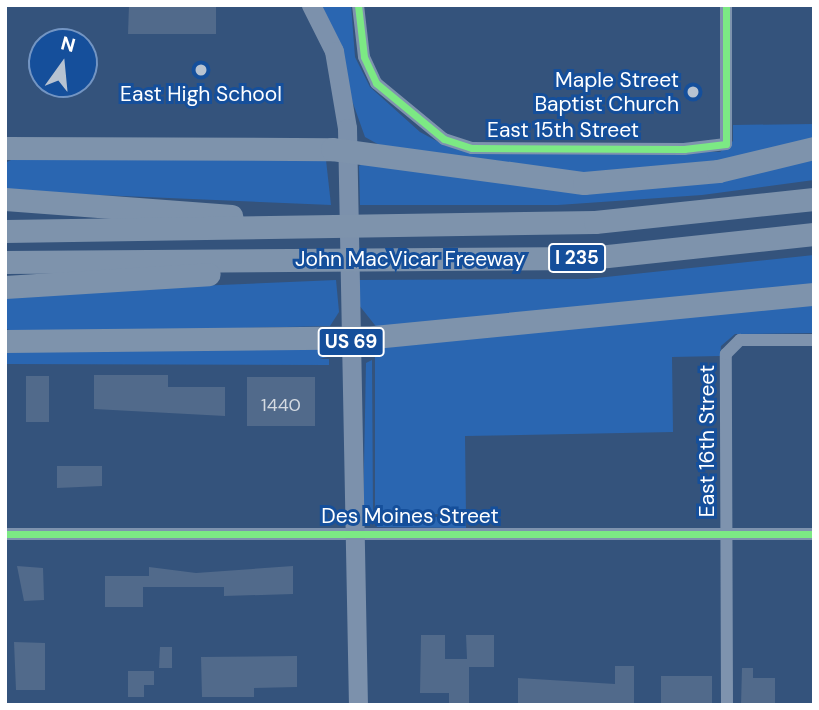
<!DOCTYPE html>
<html>
<head>
<meta charset="utf-8">
<style>
	body { margin:0 }
	#map { position:relative; width:819px; height:710px; overflow:hidden; background:#34537c; font-family:"DM Sans",sans-serif }
	div>[style] { position:absolute }
	[style*='--x'] { left:calc(var(--x)*1px); top:calc(var(--y)*1px); width:calc(var(--w)*1px); rotate:calc(var(--a)*1deg) }
	.green>* { inset:0; background:#2a66b1 }
	.building>* { inset:0; background:#516a8b }
	.street>* { height:12px; margin:-6px; padding:0 6px; transform-origin:6px; border-radius:6px; background:#7e93ae }
	.primary>* { height:19px; margin:-9.5px; padding:0 9.5px; transform-origin:9.5px; border-radius:9.5px; background:#7c91ac }
	.highway>* { height:23px; margin:-11.5px; padding:0 11.5px; transform-origin:11.5px; border-radius:11.5px; background:#7e93ac }
	.cycleway>* { height:7px; margin:-3.5px; padding:0 3.5px; transform-origin:3.5px; border-radius:3.5px; background:#7ce984 }
	.dots>* { width:19px; height:19px; translate:-50% -50%; box-sizing:border-box; border:4px solid #154f9b; border-radius:50% }
	span { translate:-50% -50%; white-space:nowrap; text-align:center; line-height:1.15; -webkit-text-stroke:6px #154f9b; paint-order:stroke }
	.number-label { font-size:18px; color:#d4dae2 }
	.number-label span { -webkit-text-stroke-width:0 }
	.shield-label span { padding:2px 5px; background:#154f9b; border:2px solid; border-radius:5px; -webkit-text-stroke-width:0 }
	.shield-label { font-size:19px; color:#fff; font-weight:700 }
	.poi-label { font-size:21px; color:#fff }
	.right { translate:-100% -50%; text-align:right }
	.street-label { font-size:21px; color:#fff }
	.frame { position:absolute; inset:0; border:7px solid #fff; pointer-events:none }
	.north { position:absolute; left:28px; top:28px; width:70px; height:70px; box-sizing:border-box; background:#154f9b; border:2px solid #7395c3; border-radius:50%; rotate:15deg; font-size:19px; font-weight:700; line-height:28px; text-align:center; color:#fff }
	.north::after { content:''; display:block; margin:auto; width:24px; height:32px; background:#b8c3d1; clip-path:polygon(50% 0,100% 100%,50% 72%,0 100%) }
</style>
</head>
<body>
<div id="map">
	<div class="green">
		<div style="clip-path:polygon(318px 5px,351px 5px,355px 57px,370px 87px,420px 132px,446px 146px,720px 152px,733px 141px,733px 125px,814px 124px,814px 139px,714px 163px,582px 174px,383px 147px,365px 137px)"></div>
		<div style="clip-path:polygon(814px 155px,814px 180px,702px 195px,558px 205px,360px 205px,359px 166px,369px 160px,525px 186px)"></div>
		<div style="clip-path:polygon(13px 159px,326px 160px,331px 205px,5px 191px,5px 163px)"></div>
		<div style="clip-path:polygon(814px 255px,814px 286px,378px 329px,359px 305px,358px 280px,587px 279px)"></div>
		<div style="clip-path:polygon(336px 280px,339px 312px,330px 326px,15px 333px,5px 328px,5px 294px)"></div>
		<div style="clip-path:polygon(814px 301px,814px 333px,735px 334px,721px 346px,720px 356px,672px 357px,673px 432px,465px 436px,466px 514px,375px 514px,375px 349px,384px 344px)"></div>
		<div style="clip-path:polygon(325px 345px,328px 357px,319px 359px,329px 359px,329px 365px,5px 364px,5px 348px)"></div>
		<div style="clip-path:polygon(372px 360px,373px 514px,363px 515px,366px 363px)"></div>
		<div style="clip-path:polygon(375px 517px,466px 517px,466px 528px,377px 527px)"></div>
	</div>
	<div class="building">
		<div style="clip-path:polygon(129px 5px,216px 5px,216px 34px,128px 34px)"></div>
		<div style="clip-path:polygon(94px 375px,168px 375px,168px 387px,225px 387px,225px 416px,94px 409px)"></div>
		<div style="clip-path:polygon(26px 376px,49px 376px,49px 422px,26px 422px)"></div>
		<div style="clip-path:polygon(247px 377px,315px 377px,315px 426px,247px 426px)"></div>
		<div style="clip-path:polygon(57px 466px,102px 466px,102px 486px,57px 488px)"></div>
		<div style="clip-path:polygon(17px 566px,43px 568px,44px 600px,24px 601px)"></div>
		<div style="clip-path:polygon(293px 566px,293px 594px,224px 596px,224px 587px,143px 587px,143px 607px,105px 607px,105px 576px,149px 576px,149px 567px,196px 573px)"></div>
		<div style="clip-path:polygon(421px 635px,445px 635px,445px 659px,467px 659px,466px 635px,494px 635px,494px 667px,469px 667px,469px 705px,449px 705px,449px 693px,420px 693px)"></div>
		<div style="clip-path:polygon(14px 642px,45px 643px,45px 690px,16px 690px)"></div>
		<div style="clip-path:polygon(160px 647px,172px 647px,172px 668px,159px 668px)"></div>
		<div style="clip-path:polygon(297px 656px,297px 687px,254px 688px,254px 697px,202px 697px,201px 657px)"></div>
		<div style="clip-path:polygon(615px 666px,634px 666px,634px 705px,518px 705px,518px 678px,615px 684px)"></div>
		<div style="clip-path:polygon(742px 668px,753px 668px,753px 678px,775px 678px,775px 705px,741px 705px)"></div>
		<div style="clip-path:polygon(128px 671px,154px 671px,154px 685px,144px 685px,144px 697px,128px 697px)"></div>
		<div style="clip-path:polygon(661px 676px,712px 676px,712px 705px,661px 705px)"></div>
	</div>
	<div class="street">
		<div style="--x:358;--y:5;--w:52;--a:83.4"></div>
		<div style="--x:364;--y:57;--w:29;--a:65"></div>
		<div style="--x:376;--y:83;--w:88;--a:39.5"></div>
		<div style="--x:444;--y:139;--w:29;--a:18"></div>
		<div style="--x:472;--y:148;--w:212;--a:0.3"></div>
		<div style="--x:684;--y:149;--w:42;--a:-6.8"></div>
		<div style="--x:726;--y:144;--w:139;--a:-90"></div>
		<div style="--x:5;--y:534;--w:809;--a:0"></div>
		<div style="--x:727;--y:705;--w:351;--a:-90.2"></div>
		<div style="--x:726;--y:354;--w:20;--a:-45"></div>
		<div style="--x:740;--y:340;--w:74;--a:0"></div>
	</div>
	<div class="primary">
		<div style="--x:311;--y:5;--w:51;--a:63.4"></div>
		<div style="--x:334;--y:51;--w:78;--a:80.4"></div>
		<div style="--x:347;--y:128;--w:577;--a:88.91"></div>
	</div>
	<div class="highway">
		<div style="--x:5;--y:148;--w:327;--a:0.2"></div>
		<div style="--x:332;--y:149;--w:254;--a:7.7"></div>
		<div style="--x:584;--y:183;--w:135;--a:-5.1"></div>
		<div style="--x:718;--y:171;--w:99;--a:-13.5"></div>
		<div style="--x:5;--y:199;--w:227;--a:4.3"></div>
		<div style="--x:5;--y:231;--w:590;--a:-0.87"></div>
		<div style="--x:595;--y:222;--w:220;--a:-6"></div>
		<div style="--x:5;--y:262;--w:584;--a:-0.39"></div>
		<div style="--x:589;--y:258;--w:226;--a:-6.1"></div>
		<div style="--x:5;--y:287;--w:204;--a:-3.6"></div>
		<div style="--x:5;--y:341;--w:369;--a:-0.6"></div>
		<div style="--x:374;--y:337;--w:442;--a:-5.6"></div>
	</div>
	<div class="cycleway">
		<div style="--x:358;--y:5;--w:52;--a:83.4"></div>
		<div style="--x:364;--y:57;--w:29;--a:65"></div>
		<div style="--x:376;--y:83;--w:88;--a:39.5"></div>
		<div style="--x:444;--y:139;--w:29;--a:18"></div>
		<div style="--x:472;--y:148;--w:212;--a:0.3"></div>
		<div style="--x:684;--y:149;--w:42;--a:-6.8"></div>
		<div style="--x:726;--y:144;--w:139;--a:-90"></div>
		<div style="--x:5;--y:534;--w:809;--a:0"></div>
	</div>
	<div class="dots">
		<div style="left:201px;top:70px;background:#b8c3d1"></div>
		<div style="left:693px;top:92px;background:#b8c3d1"></div>
	</div>
	<div class="number-label">
		<span style="left:281px;top:405px">1440</span>
	</div>
	<div class="shield-label">
		<span style="left:577px;top:258px">I 235</span>
		<span style="left:351px;top:342px">US 69</span>
	</div>
	<div class="poi-label">
		<span class="right" style="left:679px;top:92px">Maple Street<br>Baptist Church</span>
		<span style="left:201px;top:94px">East High School</span>
	</div>
	<div class="street-label">
		<span style="left:563px;top:130px">East 15th Street</span>
		<span style="left:410px;top:259px">John MacVicar Freeway</span>
		<span style="left:707px;top:441px;rotate:-90deg">East 16th Street</span>
		<span style="left:410px;top:516px">Des Moines Street</span>
	</div>
	<div class="frame"></div>
	<div class="north">N</div>
</div>
</body>
</html>
